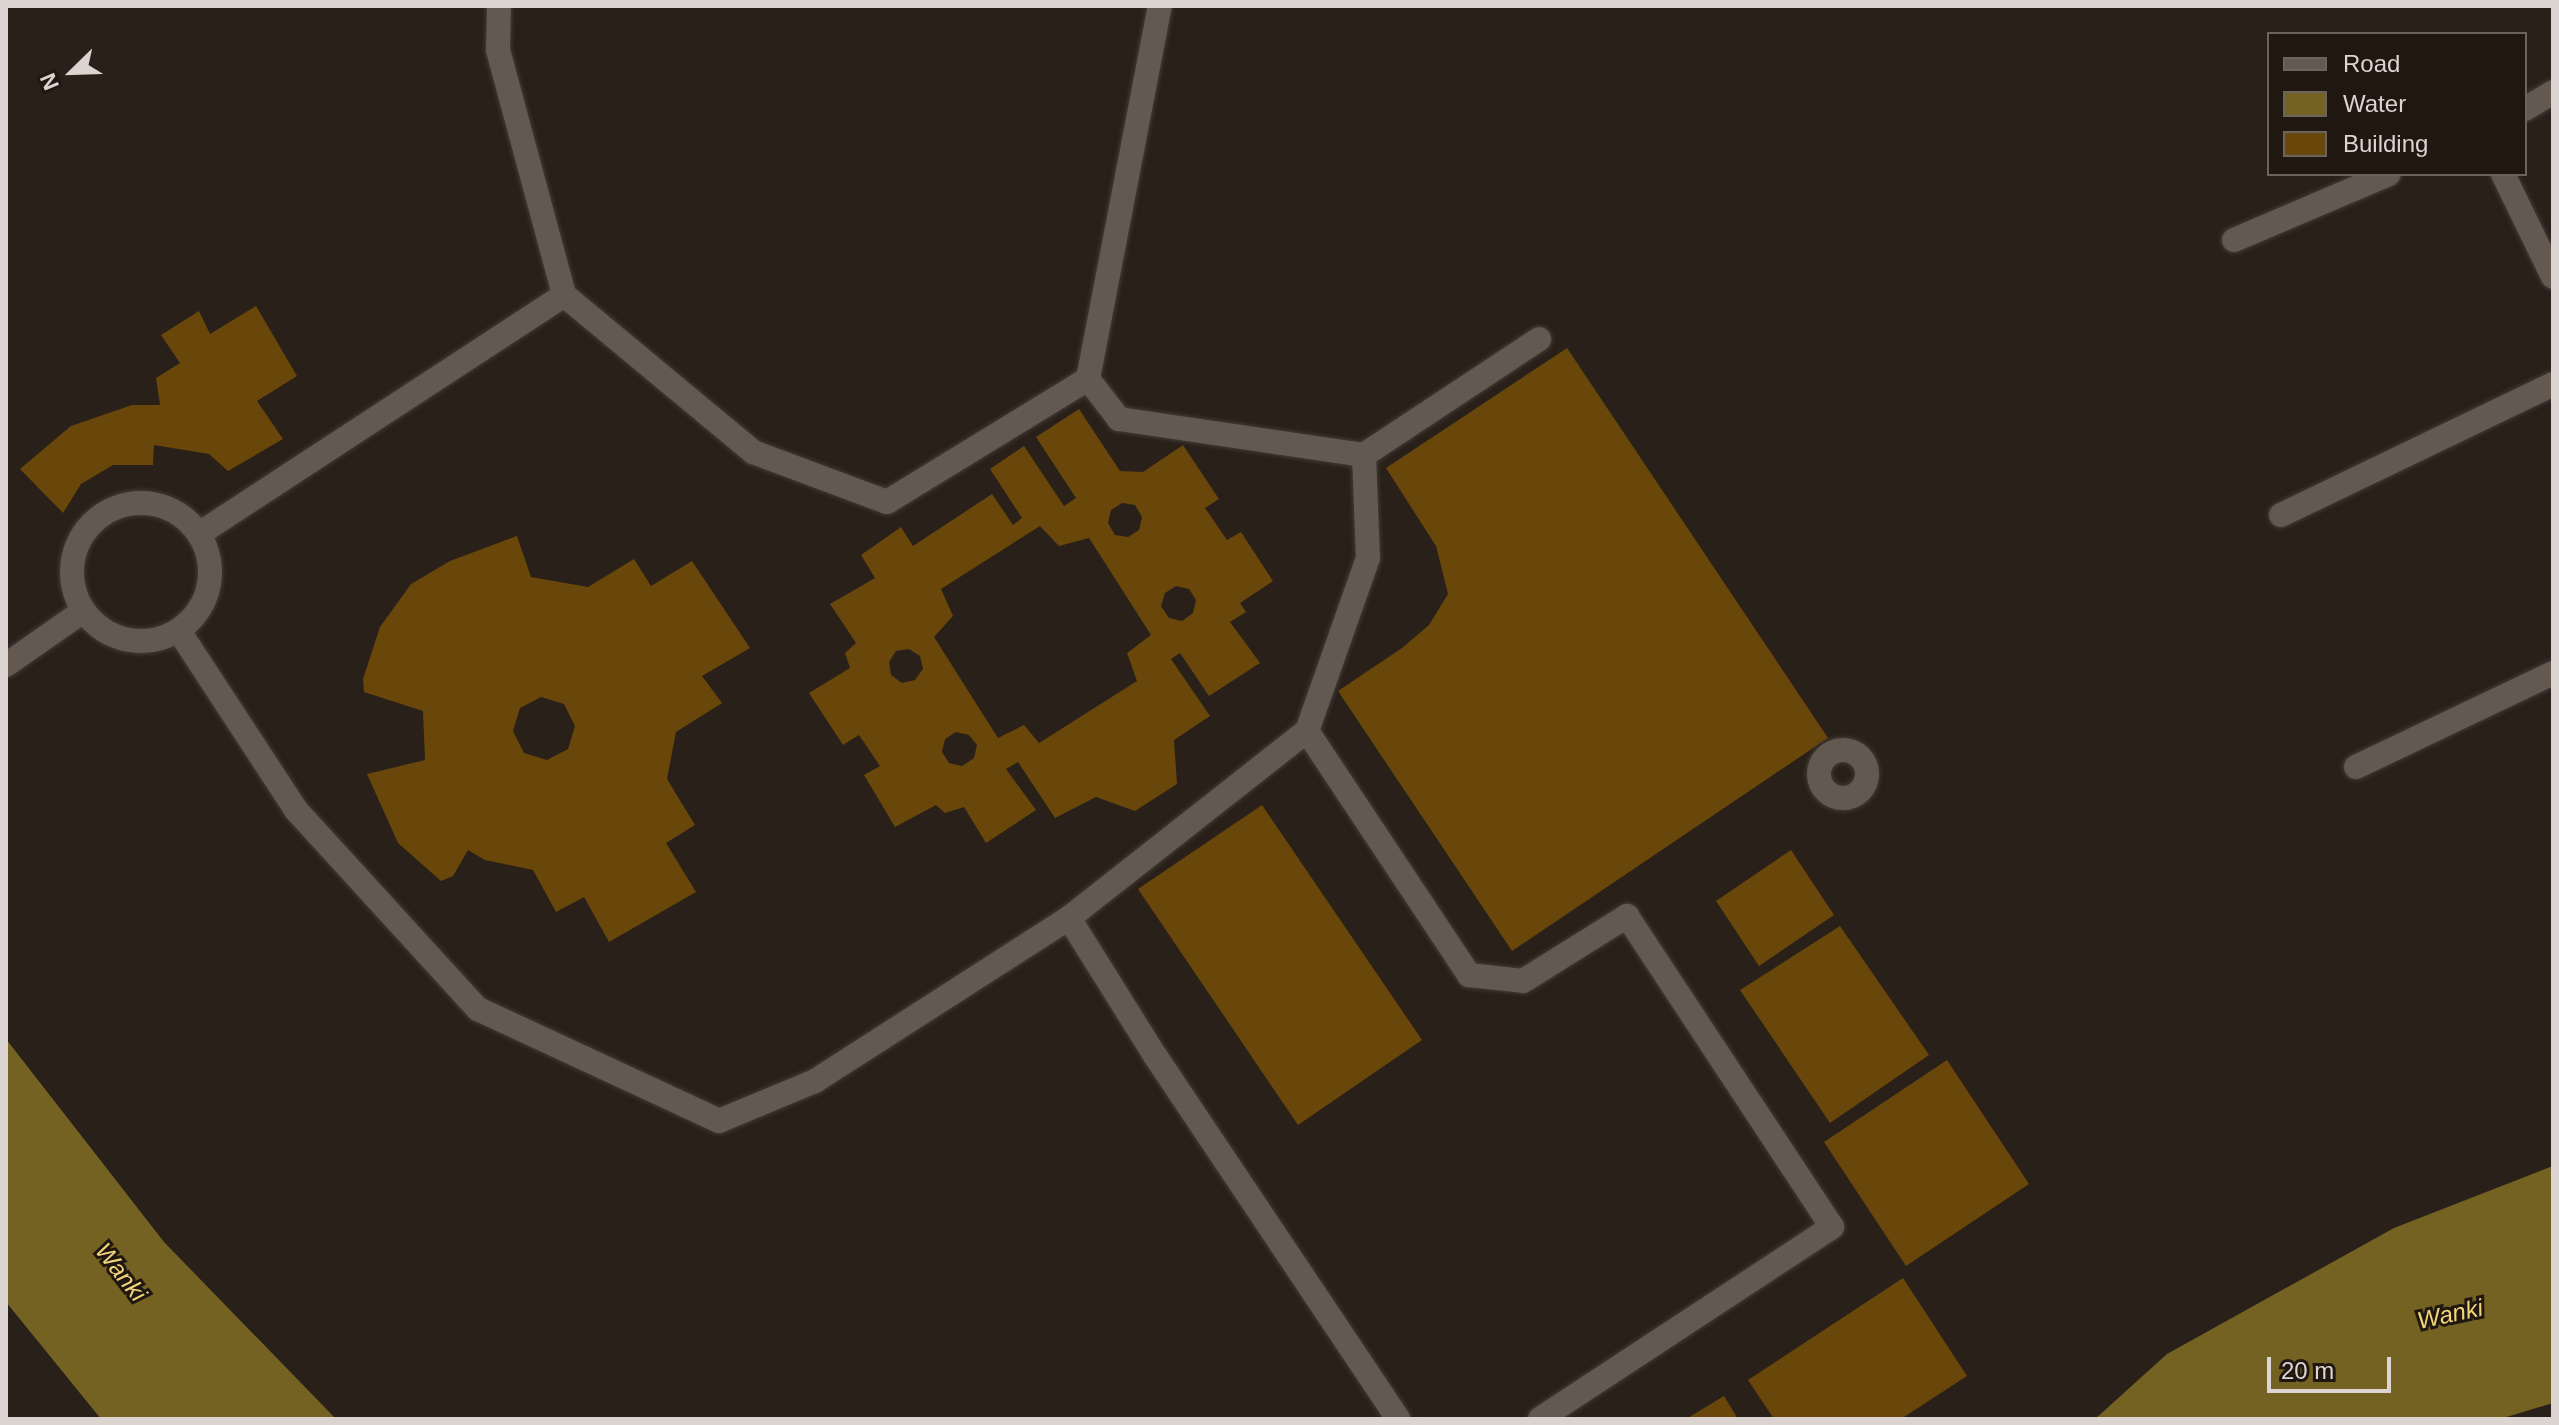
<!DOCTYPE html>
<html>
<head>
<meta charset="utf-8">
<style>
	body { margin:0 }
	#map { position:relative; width:2559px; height:1425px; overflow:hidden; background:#292019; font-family:Arial,sans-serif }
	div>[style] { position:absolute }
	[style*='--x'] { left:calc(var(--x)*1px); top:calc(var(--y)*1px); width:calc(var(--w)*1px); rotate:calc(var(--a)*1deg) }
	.water>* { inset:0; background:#736222 }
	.building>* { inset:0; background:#694609 }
	.roads { filter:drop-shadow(0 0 2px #423a36) drop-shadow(0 0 2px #423a36) }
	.lane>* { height:24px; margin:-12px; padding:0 12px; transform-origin:12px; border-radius:12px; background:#645951 }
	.lane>.ring { margin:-12px; padding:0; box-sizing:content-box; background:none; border:24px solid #645951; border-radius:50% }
	.street>* { height:24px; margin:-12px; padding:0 12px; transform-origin:12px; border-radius:12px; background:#645951 }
	.street>.ring { margin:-12px; padding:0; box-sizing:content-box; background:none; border:24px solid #645951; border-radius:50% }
	span { translate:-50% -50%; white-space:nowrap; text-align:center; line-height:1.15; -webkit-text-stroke:6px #201710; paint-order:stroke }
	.water-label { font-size:24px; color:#f0d57a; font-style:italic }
	.frame { position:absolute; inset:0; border:8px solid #dbd4d0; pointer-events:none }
	.legend { position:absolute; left:2267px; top:32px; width:260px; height:144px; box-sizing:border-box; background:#201710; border:2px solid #6b635d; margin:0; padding:10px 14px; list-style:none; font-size:24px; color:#dbd4d0 }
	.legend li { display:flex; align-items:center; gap:16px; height:40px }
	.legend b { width:40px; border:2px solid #6b635d }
	.north { position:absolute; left:32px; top:32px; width:80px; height:80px; -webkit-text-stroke:6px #201710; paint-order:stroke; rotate:247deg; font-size:22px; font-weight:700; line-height:32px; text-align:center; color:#dbd4d0 }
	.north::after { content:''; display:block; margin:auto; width:28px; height:36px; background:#dbd4d0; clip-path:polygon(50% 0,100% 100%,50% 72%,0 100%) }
	.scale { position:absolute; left:2267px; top:1357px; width:124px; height:36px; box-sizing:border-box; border:4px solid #dbd4d0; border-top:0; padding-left:10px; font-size:24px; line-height:28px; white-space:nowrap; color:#dbd4d0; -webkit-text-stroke:6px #201710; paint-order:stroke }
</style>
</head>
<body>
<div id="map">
	<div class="water">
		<div style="clip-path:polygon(6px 1039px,164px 1242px,336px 1419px,101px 1419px,6px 1302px)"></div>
		<div style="clip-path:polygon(2553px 1166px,2553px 1403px,2500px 1419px,2095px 1419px,2167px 1354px,2394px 1228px)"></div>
	</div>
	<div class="building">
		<div style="clip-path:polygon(256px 306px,297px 376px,257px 401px,283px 439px,228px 471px,209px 454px,154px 445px,153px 465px,113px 465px,81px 484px,63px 513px,20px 469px,71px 426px,132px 405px,160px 405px,156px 378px,180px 363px,161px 335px,199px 311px,210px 334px)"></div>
		<div style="clip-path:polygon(1567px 348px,1828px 738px,1512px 951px,1338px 691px,1402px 648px,1429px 625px,1448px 594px,1436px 546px,1386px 468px)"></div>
		<div style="clip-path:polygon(evenodd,1079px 409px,1120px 471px,1143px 472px,1183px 445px,1219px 499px,1205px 508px,1227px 540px,1241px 532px,1273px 581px,1240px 603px,1246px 612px,1230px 622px,1260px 663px,1209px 696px,1180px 653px,1171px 659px,1210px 716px,1174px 740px,1177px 784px,1135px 811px,1096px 797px,1055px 818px,1018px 762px,1006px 769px,1036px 810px,986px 843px,964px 807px,945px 813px,936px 805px,895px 827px,864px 775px,880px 766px,859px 735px,843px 745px,809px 693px,850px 668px,845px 653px,856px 643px,830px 604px,875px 578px,861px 555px,901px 527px,913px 546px,992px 494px,1013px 525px,1022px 518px,990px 469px,1024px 446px,1064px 506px,1076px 498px,1036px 437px,1079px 409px,1122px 503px,1135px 505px,1142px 517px,1139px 530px,1128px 537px,1115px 535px,1108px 523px,1111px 510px,1122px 503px,1079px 409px,1040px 526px,1059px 546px,1089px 538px,1151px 635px,1127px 653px,1137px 681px,1039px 743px,1024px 725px,998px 738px,934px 637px,953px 616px,941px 589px,1040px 526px,1079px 409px,1176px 586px,1189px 589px,1196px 600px,1193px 613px,1182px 621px,1169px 618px,1161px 606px,1165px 593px,1176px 586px,1079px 409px,909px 649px,920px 656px,923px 669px,915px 680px,902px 683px,891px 675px,889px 662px,896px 651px,909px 649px,1079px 409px,956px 732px,969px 735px,977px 745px,974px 758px,962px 766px,949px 763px,942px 752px,945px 739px,956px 732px)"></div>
		<div style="clip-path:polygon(evenodd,517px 536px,531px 577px,588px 587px,634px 559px,651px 586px,692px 561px,750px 648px,702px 676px,722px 703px,676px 732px,667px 779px,695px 825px,666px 843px,696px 892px,609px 942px,584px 897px,556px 912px,533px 870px,485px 860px,468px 850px,453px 876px,441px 881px,398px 843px,367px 774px,425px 760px,423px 711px,364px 692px,363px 679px,380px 627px,411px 584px,450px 561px,517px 536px,541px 697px,564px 704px,575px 726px,568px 749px,547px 760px,524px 753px,513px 731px,520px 708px,541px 697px)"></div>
		<div style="clip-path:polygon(1262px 805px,1422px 1040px,1298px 1125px,1138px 889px)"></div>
		<div style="clip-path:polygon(1791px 850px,1834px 915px,1759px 966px,1716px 901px)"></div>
		<div style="clip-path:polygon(1840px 926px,1929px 1055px,1830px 1123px,1740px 990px)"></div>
		<div style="clip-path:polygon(1947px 1060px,2029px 1184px,1906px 1266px,1824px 1142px)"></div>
		<div style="clip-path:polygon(1903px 1278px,1967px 1376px,1901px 1419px,1774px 1419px,1748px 1380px)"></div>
		<div style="clip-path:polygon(1724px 1396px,1738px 1419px,1686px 1419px)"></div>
	</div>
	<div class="roads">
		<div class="lane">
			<div style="--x:499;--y:6;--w:44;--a:91.3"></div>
			<div style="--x:498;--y:50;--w:254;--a:74.9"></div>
			<div style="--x:564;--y:295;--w:246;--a:39.7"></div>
			<div style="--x:753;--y:452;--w:143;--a:20.5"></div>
			<div style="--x:887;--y:502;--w:236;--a:-31.5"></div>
			<div style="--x:1088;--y:379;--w:380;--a:-79.1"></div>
			<div style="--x:1088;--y:379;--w:51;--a:52.2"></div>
			<div style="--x:1119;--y:419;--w:248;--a:8.4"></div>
			<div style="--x:1364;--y:455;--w:103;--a:87.8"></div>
			<div style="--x:1368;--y:558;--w:183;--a:109.4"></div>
			<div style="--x:1307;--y:731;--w:293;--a:56.4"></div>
			<div style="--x:1469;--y:975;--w:54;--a:6.3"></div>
			<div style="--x:1523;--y:981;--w:123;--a:-32"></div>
			<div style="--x:1627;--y:916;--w:372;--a:56.6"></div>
			<div style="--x:1832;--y:1227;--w:349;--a:146.7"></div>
			<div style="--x:1364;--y:455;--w:210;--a:-33.5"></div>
			<div class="ring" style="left:72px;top:503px;width:114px;height:114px"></div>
			<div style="--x:199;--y:534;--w:436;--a:-33.2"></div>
			<div style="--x:179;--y:631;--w:214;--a:56.8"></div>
			<div style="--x:296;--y:810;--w:270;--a:47.6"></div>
			<div style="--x:478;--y:1009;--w:266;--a:24.9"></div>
			<div style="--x:719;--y:1121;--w:104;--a:-22.6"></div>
			<div style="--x:815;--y:1081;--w:302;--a:-32.7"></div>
			<div style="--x:1069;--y:918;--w:303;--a:-38.2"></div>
			<div style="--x:1069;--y:918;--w:164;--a:58"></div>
			<div style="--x:1156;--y:1057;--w:435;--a:56.2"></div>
		</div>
		<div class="street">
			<div style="--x:2525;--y:109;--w:33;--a:-31"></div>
			<div style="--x:2503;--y:174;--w:114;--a:64.1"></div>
			<div style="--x:2234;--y:240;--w:168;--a:-23.1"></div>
			<div style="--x:2281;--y:515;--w:302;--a:-25.7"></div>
			<div style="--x:6;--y:665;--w:94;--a:-35"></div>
			<div class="ring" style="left:1819px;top:750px;width:24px;height:24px"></div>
			<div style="--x:2356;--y:767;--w:218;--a:-25.5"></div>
		</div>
	</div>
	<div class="water-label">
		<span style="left:121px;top:1272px;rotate:52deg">Wanki</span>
		<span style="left:2450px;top:1314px;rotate:-12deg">Wanki</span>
	</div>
	<div class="frame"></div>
	<ul class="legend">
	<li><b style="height:10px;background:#645951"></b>Road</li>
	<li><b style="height:22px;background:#736222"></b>Water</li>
	<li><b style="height:22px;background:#694609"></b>Building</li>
	</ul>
	<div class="north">N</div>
	<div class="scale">20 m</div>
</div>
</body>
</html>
